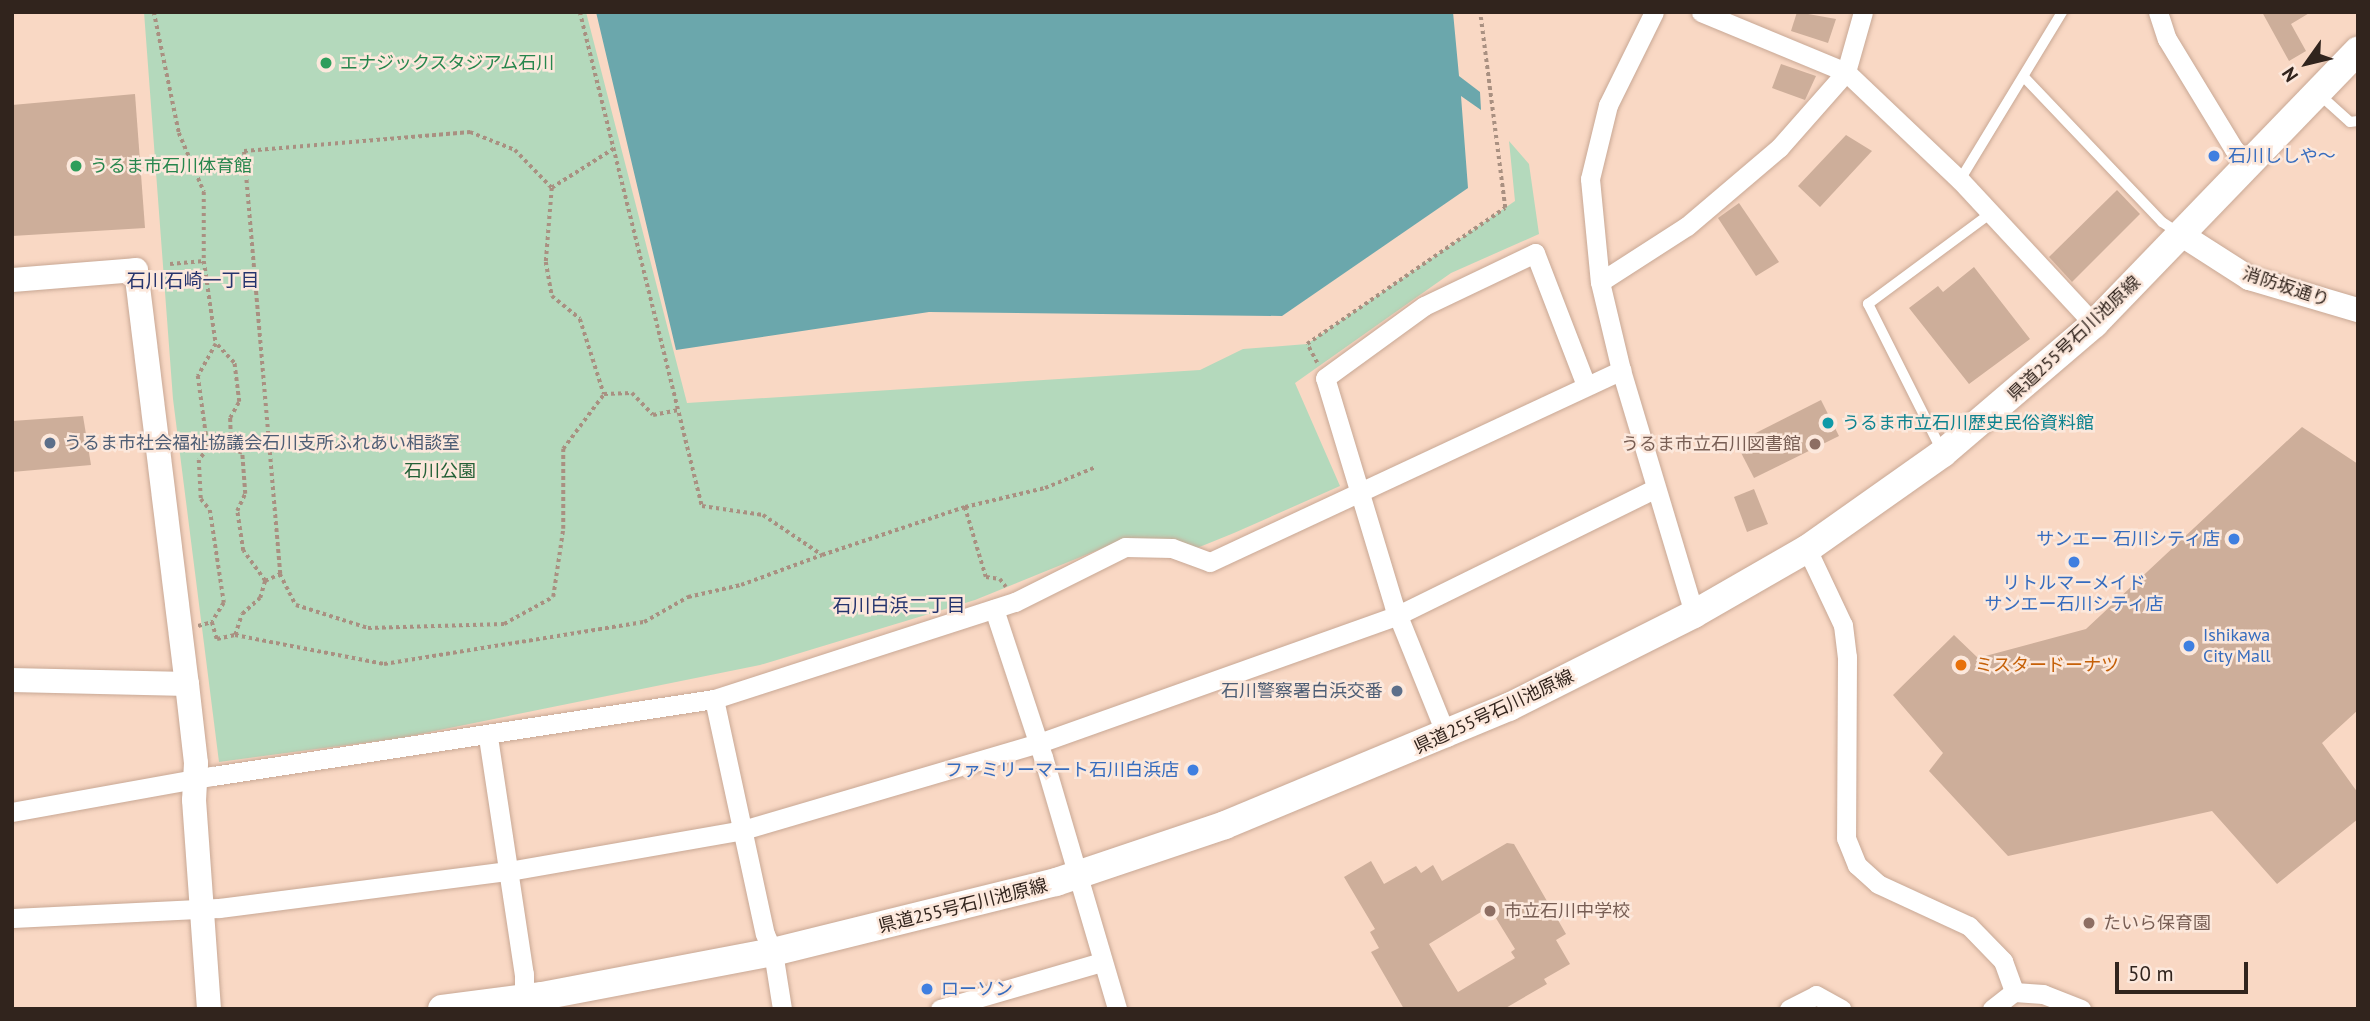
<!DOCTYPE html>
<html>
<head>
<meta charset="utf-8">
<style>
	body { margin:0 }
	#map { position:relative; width:2370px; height:1021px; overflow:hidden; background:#f9d8c4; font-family:"PT Sans","Noto Sans JP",sans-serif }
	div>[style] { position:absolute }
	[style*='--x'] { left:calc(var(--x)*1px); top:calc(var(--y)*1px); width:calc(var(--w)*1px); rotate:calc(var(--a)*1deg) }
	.green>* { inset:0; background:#b4d9bc }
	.water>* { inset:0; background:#6ba7ac }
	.building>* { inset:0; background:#cdae9a }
	.path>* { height:3.5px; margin-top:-1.75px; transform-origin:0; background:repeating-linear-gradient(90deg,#a99081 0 3.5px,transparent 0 7px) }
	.roads { filter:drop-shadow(0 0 2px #c8a895) drop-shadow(0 0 2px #c8a895) }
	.service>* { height:10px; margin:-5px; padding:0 5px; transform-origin:5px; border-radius:5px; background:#fff }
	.minor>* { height:19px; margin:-9.5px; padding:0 9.5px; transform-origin:9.5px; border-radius:9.5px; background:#fff }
	.tertiary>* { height:24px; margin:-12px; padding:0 12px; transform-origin:12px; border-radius:12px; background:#fff }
	.secondary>* { height:28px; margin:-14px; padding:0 14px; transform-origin:14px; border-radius:14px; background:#fff }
	.dots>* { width:19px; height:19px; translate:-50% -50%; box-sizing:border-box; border:4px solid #fce8dc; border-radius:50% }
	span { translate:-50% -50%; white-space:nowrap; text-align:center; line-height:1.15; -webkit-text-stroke:5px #fce8dc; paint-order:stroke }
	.leisure-label { font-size:18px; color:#27864d }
	.left { translate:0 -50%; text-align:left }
	.shop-label { font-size:18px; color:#366cbe }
	.right { translate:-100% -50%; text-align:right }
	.street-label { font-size:18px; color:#31241d }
	.culture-label { font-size:18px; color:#0d838f }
	.service-label { font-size:18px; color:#4e5e75 }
	.education-label { font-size:18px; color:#785e54 }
	.park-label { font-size:18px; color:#236036 }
	.food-label { font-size:18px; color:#c56008 }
	.neighbourhood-label { font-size:19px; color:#25346d }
	.frame { position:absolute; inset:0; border:14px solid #31241d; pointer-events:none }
	.north { position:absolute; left:2272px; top:28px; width:70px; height:70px; -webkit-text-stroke:5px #fce8dc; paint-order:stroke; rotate:236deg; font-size:19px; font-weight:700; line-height:28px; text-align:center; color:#31241d }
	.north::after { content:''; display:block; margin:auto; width:24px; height:32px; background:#31241d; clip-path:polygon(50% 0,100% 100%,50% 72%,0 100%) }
	.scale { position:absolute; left:2115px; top:962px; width:133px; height:32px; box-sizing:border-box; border:4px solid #31241d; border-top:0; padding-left:9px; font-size:21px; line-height:24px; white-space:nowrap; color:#31241d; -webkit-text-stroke:5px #fce8dc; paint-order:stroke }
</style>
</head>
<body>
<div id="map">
	<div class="green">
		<div style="clip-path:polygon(144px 12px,586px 12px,687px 403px,1200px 370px,1243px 349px,1307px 344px,1515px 201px,1509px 141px,1529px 164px,1539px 234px,1451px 273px,1295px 383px,1340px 486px,1234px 533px,1197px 548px,1120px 541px,975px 600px,760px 665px,400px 738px,219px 762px,173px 399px)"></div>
	</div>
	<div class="water">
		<div style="clip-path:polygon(596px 12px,1453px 12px,1459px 76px,1480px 92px,1481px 110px,1461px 96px,1468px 188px,1282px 316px,929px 312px,676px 350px)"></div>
	</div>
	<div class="building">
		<div style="clip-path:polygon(1797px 12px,1836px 19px,1828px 43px,1791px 31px)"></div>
		<div style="clip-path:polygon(2262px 12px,2311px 12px,2291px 24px,2306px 51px,2289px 61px)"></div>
		<div style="clip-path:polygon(1781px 64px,1816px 76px,1805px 100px,1772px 88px)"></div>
		<div style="clip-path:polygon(135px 94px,145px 228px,12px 236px,12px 105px)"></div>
		<div style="clip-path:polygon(1846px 135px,1872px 151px,1820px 207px,1798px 186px)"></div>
		<div style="clip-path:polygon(2117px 190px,2140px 214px,2072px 282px,2049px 257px)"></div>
		<div style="clip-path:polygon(1739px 203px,1779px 262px,1756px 276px,1718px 218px)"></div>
		<div style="clip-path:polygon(1974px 267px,2030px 339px,1969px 384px,1909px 308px,1938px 286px,1943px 292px)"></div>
		<div style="clip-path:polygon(1821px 400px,1839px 436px,1754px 478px,1736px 443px)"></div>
		<div style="clip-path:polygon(83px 416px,91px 465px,12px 472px,12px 421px)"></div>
		<div style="clip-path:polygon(2302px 427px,2358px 464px,2358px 710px,2322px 743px,2358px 793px,2358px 819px,2277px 884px,2212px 811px,2008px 856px,1929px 771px,1943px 753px,1893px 695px,1954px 635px,1978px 658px,2086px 629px)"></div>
		<div style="clip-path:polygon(1754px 489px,1768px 524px,1747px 532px,1734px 497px)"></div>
		<div style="clip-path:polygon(evenodd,1507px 843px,1514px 844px,1566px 934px,1556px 940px,1570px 964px,1544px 979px,1547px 984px,1504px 1009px,1404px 1009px,1371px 952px,1379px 948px,1370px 932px,1375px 929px,1344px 877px,1371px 861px,1384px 884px,1416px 866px,1421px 873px,1433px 865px,1442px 881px,1507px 843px,1489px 907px,1515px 949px,1511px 952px,1515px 958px,1458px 992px,1429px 944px,1489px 907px)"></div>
	</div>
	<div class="path">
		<div style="--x:154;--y:12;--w:124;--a:78.3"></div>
		<div style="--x:179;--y:133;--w:64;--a:67"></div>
		<div style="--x:204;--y:192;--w:69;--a:90"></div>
		<div style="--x:580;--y:12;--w:509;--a:76.13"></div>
		<div style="--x:702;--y:506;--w:62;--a:8.4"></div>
		<div style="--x:763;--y:515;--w:71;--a:34.1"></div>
		<div style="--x:822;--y:555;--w:151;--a:-18.6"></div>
		<div style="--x:965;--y:507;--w:82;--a:-13.4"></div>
		<div style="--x:1045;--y:488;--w:55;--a:-22.4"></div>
		<div style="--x:614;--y:149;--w:73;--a:147.8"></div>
		<div style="--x:552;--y:188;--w:74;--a:94.6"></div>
		<div style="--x:546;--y:262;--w:35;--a:80"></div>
		<div style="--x:552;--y:296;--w:36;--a:39"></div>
		<div style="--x:580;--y:319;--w:79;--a:72.3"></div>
		<div style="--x:604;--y:394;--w:28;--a:-2"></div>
		<div style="--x:632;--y:393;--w:30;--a:46"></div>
		<div style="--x:653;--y:415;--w:26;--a:-11"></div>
		<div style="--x:170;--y:264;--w:34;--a:-5"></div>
		<div style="--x:204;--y:261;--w:84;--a:81.8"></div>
		<div style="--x:216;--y:344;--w:37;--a:119"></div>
		<div style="--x:198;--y:376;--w:74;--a:82.2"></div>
		<div style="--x:208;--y:449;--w:14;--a:129"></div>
		<div style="--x:199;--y:460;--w:39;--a:87"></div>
		<div style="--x:201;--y:499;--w:14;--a:51"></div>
		<div style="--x:210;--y:510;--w:94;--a:81.4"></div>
		<div style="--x:224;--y:603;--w:22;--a:122"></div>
		<div style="--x:1317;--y:363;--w:21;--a:-118"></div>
		<div style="--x:1307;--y:344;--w:240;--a:-34.5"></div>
		<div style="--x:1505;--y:208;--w:198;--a:-97.3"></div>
		<div style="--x:965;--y:507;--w:73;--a:73.3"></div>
		<div style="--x:986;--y:577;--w:14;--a:8"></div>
		<div style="--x:1000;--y:579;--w:10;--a:53"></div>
		<div style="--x:280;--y:574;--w:425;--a:-94.9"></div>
		<div style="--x:244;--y:151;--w:227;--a:-4.8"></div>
		<div style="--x:470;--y:132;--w:48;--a:21.8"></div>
		<div style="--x:515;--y:150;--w:53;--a:45.8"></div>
		<div style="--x:265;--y:581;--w:17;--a:-25"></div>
		<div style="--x:280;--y:574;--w:35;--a:63"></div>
		<div style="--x:296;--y:605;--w:76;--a:17.7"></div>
		<div style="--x:368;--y:628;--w:136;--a:-1.7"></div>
		<div style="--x:504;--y:624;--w:56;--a:-28.9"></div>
		<div style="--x:553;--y:597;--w:69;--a:-81.6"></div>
		<div style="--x:563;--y:529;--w:80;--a:-90"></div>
		<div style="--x:563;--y:449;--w:69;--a:-53.3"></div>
		<div style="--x:198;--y:626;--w:15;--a:-16"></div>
		<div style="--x:212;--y:622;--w:18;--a:74"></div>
		<div style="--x:217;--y:639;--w:18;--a:-13"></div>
		<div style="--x:235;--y:635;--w:22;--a:-72"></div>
		<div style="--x:242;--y:614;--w:24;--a:-42"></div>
		<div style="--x:260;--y:598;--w:18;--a:-74"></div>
		<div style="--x:265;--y:581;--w:37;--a:-126"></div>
		<div style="--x:243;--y:551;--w:40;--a:-98.5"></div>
		<div style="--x:237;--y:511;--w:19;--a:-65"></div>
		<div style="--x:245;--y:494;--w:41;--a:-94.2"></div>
		<div style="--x:242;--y:453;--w:11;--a:-165"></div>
		<div style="--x:231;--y:450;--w:32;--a:-92"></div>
		<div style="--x:230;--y:418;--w:18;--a:-61"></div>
		<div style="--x:239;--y:402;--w:39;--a:-97"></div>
		<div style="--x:234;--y:363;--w:26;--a:-133"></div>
		<div style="--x:235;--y:635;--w:152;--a:11"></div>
		<div style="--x:384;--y:664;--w:263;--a:-9.2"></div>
		<div style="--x:644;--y:622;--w:51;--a:-29.6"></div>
		<div style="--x:688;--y:597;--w:54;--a:-12.8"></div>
		<div style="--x:741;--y:585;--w:86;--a:-20.3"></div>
	</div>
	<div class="roads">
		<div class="service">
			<div style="--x:2024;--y:77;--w:200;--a:46.4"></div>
			<div style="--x:2162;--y:222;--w:20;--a:33"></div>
			<div style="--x:2320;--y:95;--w:40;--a:42"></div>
			<div style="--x:2350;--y:122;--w:8;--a:-7"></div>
			<div style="--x:1960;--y:180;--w:197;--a:-58.7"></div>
			<div style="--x:1942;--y:451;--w:165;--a:-116.7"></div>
			<div style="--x:1868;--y:304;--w:153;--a:-36.5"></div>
		</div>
		<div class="minor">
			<div style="--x:1654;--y:12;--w:104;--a:116.3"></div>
			<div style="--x:1608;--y:105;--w:76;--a:103.7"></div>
			<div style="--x:1590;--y:179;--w:103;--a:84.5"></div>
			<div style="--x:1600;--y:282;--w:90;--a:76.6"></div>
			<div style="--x:1621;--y:370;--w:255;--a:73.3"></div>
			<div style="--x:1701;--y:12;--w:157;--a:22.5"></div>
			<div style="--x:1846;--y:72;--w:157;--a:43.5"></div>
			<div style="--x:1960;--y:180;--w:197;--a:47.1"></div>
			<div style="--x:2158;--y:12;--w:28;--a:72"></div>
			<div style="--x:2167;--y:39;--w:129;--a:58.7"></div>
			<div style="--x:2234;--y:149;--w:22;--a:47"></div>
			<div style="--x:1600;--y:282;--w:103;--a:-32.8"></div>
			<div style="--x:1687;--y:226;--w:121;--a:-40.3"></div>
			<div style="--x:1779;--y:148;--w:101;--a:-48.6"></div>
			<div style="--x:1846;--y:72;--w:62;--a:-74.2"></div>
			<div style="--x:1807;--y:549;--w:84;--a:64.7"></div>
			<div style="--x:1843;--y:625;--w:32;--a:83"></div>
			<div style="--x:1847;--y:657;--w:181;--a:90.3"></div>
			<div style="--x:1846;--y:838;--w:29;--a:68"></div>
			<div style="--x:1857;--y:865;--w:28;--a:42"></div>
			<div style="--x:1878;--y:884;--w:100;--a:24.8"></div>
			<div style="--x:1969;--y:926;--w:49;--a:45.8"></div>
			<div style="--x:2003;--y:961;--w:33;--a:70"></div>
			<div style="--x:994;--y:609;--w:156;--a:71.7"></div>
			<div style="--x:1043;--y:757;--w:263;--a:73.6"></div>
			<div style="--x:714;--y:699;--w:240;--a:77.8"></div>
			<div style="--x:765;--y:934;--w:20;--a:66"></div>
			<div style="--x:773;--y:952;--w:58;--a:81"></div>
			<div style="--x:488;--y:737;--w:240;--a:81.4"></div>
			<div style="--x:524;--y:974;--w:35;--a:90"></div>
			<div style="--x:1447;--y:737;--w:141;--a:-112"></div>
			<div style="--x:1394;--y:606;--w:238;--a:-106.8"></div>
			<div style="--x:1325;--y:378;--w:122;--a:-36"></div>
			<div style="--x:1424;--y:306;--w:123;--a:-25.5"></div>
			<div style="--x:1535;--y:253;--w:142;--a:68.9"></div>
			<div style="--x:12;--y:812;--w:204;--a:-10.2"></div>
			<div style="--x:213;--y:776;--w:507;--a:-8.74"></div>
			<div style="--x:714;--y:699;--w:316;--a:-17.9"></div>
			<div style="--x:1015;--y:602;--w:123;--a:-26.6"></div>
			<div style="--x:1125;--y:547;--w:47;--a:1.2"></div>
			<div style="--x:1172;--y:548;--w:40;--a:20.2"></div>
			<div style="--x:1210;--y:562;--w:454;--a:-25"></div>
			<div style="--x:12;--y:918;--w:207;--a:-2.8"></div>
			<div style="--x:219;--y:908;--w:292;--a:-7.3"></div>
			<div style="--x:509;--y:871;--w:238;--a:-9.9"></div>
			<div style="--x:743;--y:830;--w:309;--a:-16.4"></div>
			<div style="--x:1039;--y:743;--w:381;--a:-19.6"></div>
			<div style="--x:1398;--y:615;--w:285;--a:-26.2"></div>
			<div style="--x:940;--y:1009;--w:169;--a:-16.2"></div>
			<div style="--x:1789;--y:1009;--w:30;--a:-27"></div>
			<div style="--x:1816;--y:995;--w:29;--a:29"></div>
			<div style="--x:1992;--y:1009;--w:28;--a:-38"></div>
			<div style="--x:2014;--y:992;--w:29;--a:4"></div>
			<div style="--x:2043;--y:994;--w:41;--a:21.5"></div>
		</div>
		<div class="tertiary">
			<div style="--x:2182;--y:235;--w:80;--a:32.7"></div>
			<div style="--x:2249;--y:278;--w:114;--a:16.4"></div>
			<div style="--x:12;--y:280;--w:124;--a:-4.6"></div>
			<div style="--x:136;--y:270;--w:417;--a:83"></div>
			<div style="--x:12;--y:680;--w:175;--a:1.3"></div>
			<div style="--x:187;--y:684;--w:80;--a:83.5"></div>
			<div style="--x:196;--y:763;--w:37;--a:93"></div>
			<div style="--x:194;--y:800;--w:210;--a:85.9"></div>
		</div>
		<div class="secondary">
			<div style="--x:442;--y:1009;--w:101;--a:-7.4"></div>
			<div style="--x:542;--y:996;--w:235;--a:-10.8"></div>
			<div style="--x:773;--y:952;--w:292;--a:-13.9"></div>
			<div style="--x:1056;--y:882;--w:178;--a:-18.6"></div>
			<div style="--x:1225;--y:825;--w:308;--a:-22.6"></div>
			<div style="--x:1509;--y:707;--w:207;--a:-26.7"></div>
			<div style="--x:1694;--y:614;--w:130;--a:-29.9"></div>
			<div style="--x:1807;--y:549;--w:166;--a:-35.2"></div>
			<div style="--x:1943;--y:453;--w:199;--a:-40.5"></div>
			<div style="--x:2094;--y:324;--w:380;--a:-46"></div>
		</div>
	</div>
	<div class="dots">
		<div style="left:326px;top:63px;background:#2e9e5b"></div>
		<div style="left:2214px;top:156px;background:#3f7fe0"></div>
		<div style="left:76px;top:166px;background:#2e9e5b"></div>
		<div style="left:1828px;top:423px;background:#0f9aa8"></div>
		<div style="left:50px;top:443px;background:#5c6f8a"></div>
		<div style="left:1815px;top:444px;background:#8d6e63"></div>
		<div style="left:2234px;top:539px;background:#3f7fe0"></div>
		<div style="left:2074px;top:562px;background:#3f7fe0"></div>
		<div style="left:2189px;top:646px;background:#3f7fe0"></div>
		<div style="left:1961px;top:665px;background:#e8710a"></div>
		<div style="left:1397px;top:691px;background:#5c6f8a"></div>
		<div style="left:1193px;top:770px;background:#3f7fe0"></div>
		<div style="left:1490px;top:911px;background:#8d6e63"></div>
		<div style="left:2089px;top:923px;background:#8d6e63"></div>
		<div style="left:927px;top:989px;background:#3f7fe0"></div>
	</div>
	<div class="leisure-label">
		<span class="left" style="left:340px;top:63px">エナジックスタジアム石川</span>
		<span class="left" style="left:90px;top:166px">うるま市石川体育館</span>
	</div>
	<div class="shop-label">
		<span class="left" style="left:2228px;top:156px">石川ししや〜</span>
		<span class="right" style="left:2220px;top:539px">サンエー 石川シティ店</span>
		<span style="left:2074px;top:594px">リトルマーメイド<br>サンエー石川シティ店</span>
		<span class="left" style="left:2203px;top:646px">Ishikawa<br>City Mall</span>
		<span class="right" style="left:1179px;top:770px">ファミリーマート石川白浜店</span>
		<span class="left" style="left:941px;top:989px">ローソン</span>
	</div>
	<div class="street-label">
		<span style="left:2286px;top:287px;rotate:18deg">消防坂通り</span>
		<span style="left:2074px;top:339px;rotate:-43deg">県道255号石川池原線</span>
		<span style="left:1494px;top:712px;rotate:-25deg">県道255号石川池原線</span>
		<span style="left:963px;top:906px;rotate:-14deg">県道255号石川池原線</span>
	</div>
	<div class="culture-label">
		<span class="left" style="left:1842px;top:423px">うるま市立石川歴史民俗資料館</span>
	</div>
	<div class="service-label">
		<span class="left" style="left:64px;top:443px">うるま市社会福祉協議会石川支所ふれあい相談室</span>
		<span class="right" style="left:1383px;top:691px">石川警察署白浜交番</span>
	</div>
	<div class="education-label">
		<span class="right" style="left:1801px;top:444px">うるま市立石川図書館</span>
		<span class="left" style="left:1504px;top:911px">市立石川中学校</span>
		<span class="left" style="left:2103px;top:923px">たいら保育園</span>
	</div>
	<div class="park-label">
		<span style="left:440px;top:471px">石川公園</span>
	</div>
	<div class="food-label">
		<span class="left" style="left:1975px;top:665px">ミスタードーナツ</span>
	</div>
	<div class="neighbourhood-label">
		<span style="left:193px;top:281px">石川石崎一丁目</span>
		<span style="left:899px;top:606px">石川白浜二丁目</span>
	</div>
	<div class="frame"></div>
	<div class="north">N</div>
	<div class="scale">50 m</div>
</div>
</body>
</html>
